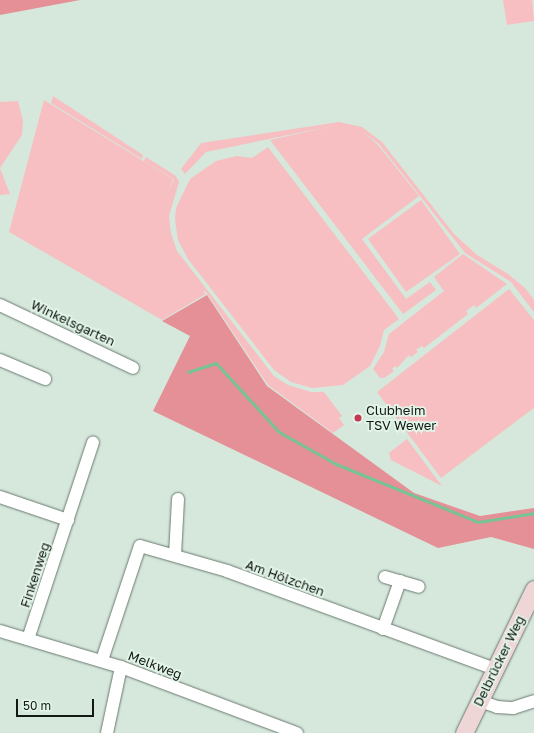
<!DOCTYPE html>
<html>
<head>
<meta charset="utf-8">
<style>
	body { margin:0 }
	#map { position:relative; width:534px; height:733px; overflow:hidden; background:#d6e8dc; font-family:"Golos Text",sans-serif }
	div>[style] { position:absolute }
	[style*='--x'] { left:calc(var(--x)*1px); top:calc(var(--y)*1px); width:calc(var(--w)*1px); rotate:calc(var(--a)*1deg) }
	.green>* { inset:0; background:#f7bfc1 }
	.forest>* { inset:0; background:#e49096 }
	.stream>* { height:3px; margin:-1.5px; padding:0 1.5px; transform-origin:1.5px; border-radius:1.5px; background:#77c395 }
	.roads { filter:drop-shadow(0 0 1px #69796f) drop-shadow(0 0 1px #69796f) }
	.street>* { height:12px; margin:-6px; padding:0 6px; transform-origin:6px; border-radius:6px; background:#fff }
	.secondary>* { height:17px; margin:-8.5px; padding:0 8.5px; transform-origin:8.5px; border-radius:8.5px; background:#eed6d7 }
	.dots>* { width:11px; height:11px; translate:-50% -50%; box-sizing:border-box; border:2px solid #e3f5e9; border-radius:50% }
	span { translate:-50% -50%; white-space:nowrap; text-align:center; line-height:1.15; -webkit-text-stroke:3.5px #e3f5e9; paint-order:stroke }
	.street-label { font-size:13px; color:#121814 }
	.poi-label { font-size:13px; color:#121814 }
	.left { translate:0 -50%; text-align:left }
	.scale { position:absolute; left:16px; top:699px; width:78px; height:18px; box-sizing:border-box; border:2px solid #121814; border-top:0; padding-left:5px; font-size:12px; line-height:14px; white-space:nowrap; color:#121814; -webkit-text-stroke:3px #e3f5e9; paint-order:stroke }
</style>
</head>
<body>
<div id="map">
	<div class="green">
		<div style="clip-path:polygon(503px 0,532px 0,534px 21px,507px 25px)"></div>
		<div style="clip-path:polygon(53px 96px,143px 155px,142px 159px,51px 103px)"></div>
		<div style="clip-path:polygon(44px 100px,173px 179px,168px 193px,174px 179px,144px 161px,146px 157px,176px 176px,179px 182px,169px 216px,173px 252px,171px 233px,177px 251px,274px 376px,288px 385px,311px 392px,324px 392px,342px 416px,339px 418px,344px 425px,333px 433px,268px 385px,206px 292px,202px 291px,206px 294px,162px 320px,9px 232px)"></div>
		<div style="clip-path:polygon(18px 101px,23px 121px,22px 135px,0 168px,0 102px)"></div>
		<div style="clip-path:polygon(339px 122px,362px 127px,382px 142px,454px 234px,477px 255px,508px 274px,525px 288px,534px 300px,534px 312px,511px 282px,465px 253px,379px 144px,363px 132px,378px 145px,419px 196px,362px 239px,406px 299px,430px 282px,436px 290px,403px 314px,270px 140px,337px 125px,206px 152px,185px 174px,181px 169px,201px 143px)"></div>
		<div style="clip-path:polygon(268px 147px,399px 319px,384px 330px,380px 346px,370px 366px,343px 385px,312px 388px,291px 382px,274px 370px,188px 259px,178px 240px,175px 219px,176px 208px,190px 179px,216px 161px,237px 156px,252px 158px)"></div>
		<div style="clip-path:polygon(0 168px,10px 194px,0 195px)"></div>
		<div style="clip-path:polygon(421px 200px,460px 254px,406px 292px,368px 239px)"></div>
		<div style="clip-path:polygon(463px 254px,507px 284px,476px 308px,474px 305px,466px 311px,468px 314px,424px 348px,422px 346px,416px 350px,418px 352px,411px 357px,409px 355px,397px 368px,395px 366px,392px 369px,394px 371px,384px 378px,380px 378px,373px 369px,384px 352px,389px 334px,444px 291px,434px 277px)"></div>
		<div style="clip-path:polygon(509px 289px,534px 320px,534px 408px,441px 478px,377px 392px)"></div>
		<div style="clip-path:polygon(407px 439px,442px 486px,391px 460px,389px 453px)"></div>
	</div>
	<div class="forest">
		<div style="clip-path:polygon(0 0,80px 0,0 15px)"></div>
		<div style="clip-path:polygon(207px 295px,267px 386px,414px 493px,480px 516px,534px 508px,534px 549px,491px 537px,438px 548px,153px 411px,190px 336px,162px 321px)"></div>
	</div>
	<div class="stream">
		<div style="--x:188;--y:372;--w:29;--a:-18"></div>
		<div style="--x:216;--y:363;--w:93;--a:47.6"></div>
		<div style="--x:279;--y:432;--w:65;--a:29.3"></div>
		<div style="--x:336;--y:464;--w:153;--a:22.2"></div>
		<div style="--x:478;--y:522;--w:57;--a:-9.1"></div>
	</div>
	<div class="roads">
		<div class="street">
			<div style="--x:0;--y:305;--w:147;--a:25.3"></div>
			<div style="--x:0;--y:360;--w:49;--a:22.9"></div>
			<div style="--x:0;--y:497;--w:72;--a:18.7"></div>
			<div style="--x:175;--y:555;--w:56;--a:-86.9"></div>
			<div style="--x:385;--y:577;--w:35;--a:16"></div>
			<div style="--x:383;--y:629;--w:51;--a:-70.5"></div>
			<div style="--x:0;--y:631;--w:126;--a:16.6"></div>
			<div style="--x:121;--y:667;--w:188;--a:20.6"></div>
			<div style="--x:28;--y:639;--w:207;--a:-71.7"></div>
			<div style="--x:102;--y:660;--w:120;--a:-71.6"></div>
			<div style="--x:140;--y:546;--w:91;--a:16"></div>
			<div style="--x:227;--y:571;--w:285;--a:20.1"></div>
			<div style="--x:480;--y:701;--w:18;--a:19"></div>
			<div style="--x:497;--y:707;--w:16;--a:4"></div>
			<div style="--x:513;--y:708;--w:22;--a:-18"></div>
			<div style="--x:107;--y:733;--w:67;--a:-78"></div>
		</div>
		<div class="secondary">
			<div style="--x:464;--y:733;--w:160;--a:-64.1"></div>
		</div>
	</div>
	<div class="dots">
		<div style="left:358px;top:418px;background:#c83750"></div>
	</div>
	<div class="street-label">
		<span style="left:73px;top:323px;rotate:25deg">Winkelsgarten</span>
		<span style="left:35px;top:575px;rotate:-72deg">Finkenweg</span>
		<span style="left:285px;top:578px;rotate:20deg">Am Hölzchen</span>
		<span style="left:499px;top:661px;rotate:-64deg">Delbrücker Weg</span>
		<span style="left:155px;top:665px;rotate:21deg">Melkweg</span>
	</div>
	<div class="poi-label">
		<span class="left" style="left:366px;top:418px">Clubheim<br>TSV Wewer</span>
	</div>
	<div class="scale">50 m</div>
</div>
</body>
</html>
